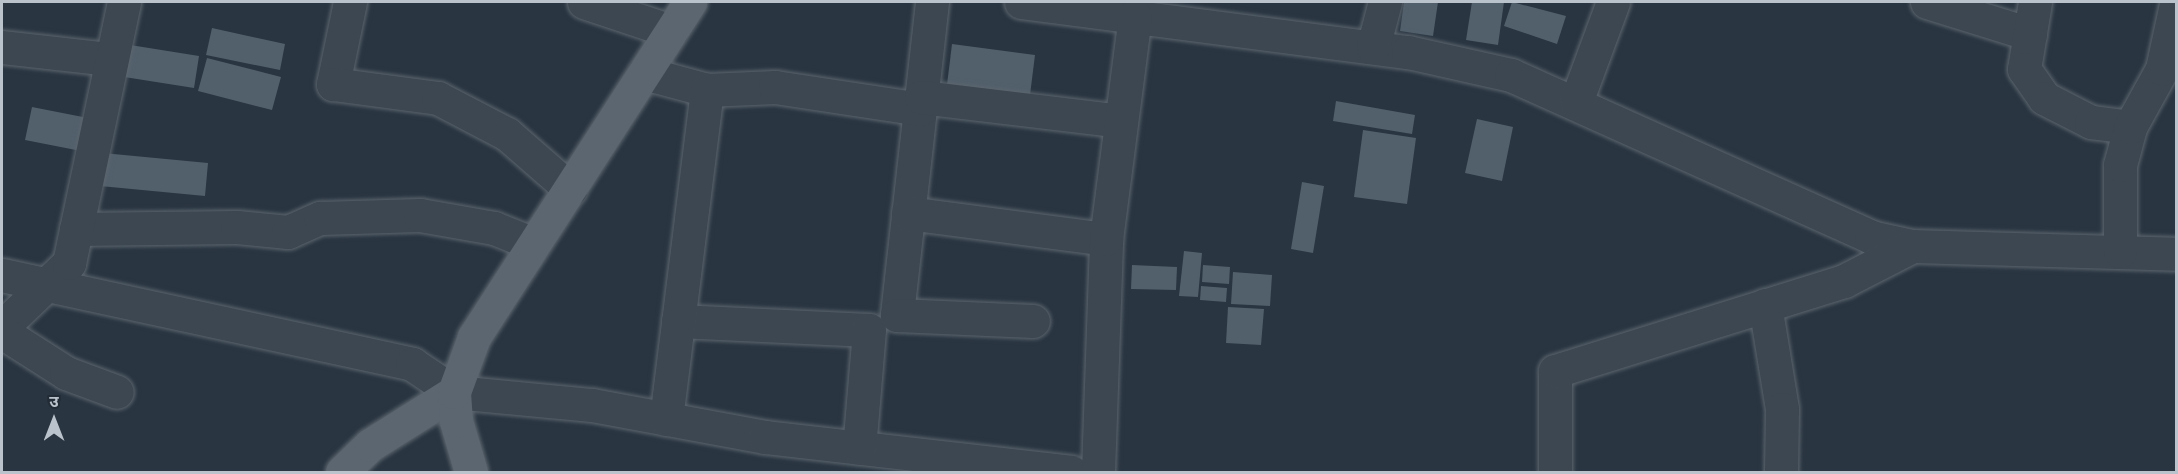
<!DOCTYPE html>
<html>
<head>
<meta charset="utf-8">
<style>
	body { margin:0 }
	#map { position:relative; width:2178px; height:474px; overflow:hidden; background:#293541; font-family:Helvetica,"Noto Sans Devanagari",sans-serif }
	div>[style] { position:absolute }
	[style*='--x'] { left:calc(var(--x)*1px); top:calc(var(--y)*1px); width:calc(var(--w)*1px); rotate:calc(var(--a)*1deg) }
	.building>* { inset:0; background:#52606c }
	.roads { filter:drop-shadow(0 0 2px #5b656e) drop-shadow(0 0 2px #5b656e) }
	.minor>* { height:33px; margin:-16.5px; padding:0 16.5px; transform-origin:16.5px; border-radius:16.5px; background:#3d4751 }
	.major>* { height:33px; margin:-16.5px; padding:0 16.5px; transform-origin:16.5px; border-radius:16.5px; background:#5b6671 }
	span { translate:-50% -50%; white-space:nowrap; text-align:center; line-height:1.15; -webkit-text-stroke:6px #222c36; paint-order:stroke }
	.frame { position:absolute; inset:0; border:3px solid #bac2cb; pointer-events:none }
	.north { position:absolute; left:24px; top:390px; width:60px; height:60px; -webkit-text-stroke:4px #222c36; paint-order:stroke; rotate:0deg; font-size:16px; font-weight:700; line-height:24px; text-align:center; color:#bac2cb }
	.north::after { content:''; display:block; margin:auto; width:21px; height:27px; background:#bac2cb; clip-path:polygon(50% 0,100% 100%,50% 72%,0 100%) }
</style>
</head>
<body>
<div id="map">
	<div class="building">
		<div style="clip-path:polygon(1404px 2px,1438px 2px,1433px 36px,1400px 31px)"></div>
		<div style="clip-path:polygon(1472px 2px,1504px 2px,1498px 45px,1466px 40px)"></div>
		<div style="clip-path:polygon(1512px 2px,1566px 16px,1557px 44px,1504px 26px)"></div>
		<div style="clip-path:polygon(212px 28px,285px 44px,280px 70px,206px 55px)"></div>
		<div style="clip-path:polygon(124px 44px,199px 56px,194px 88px,118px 76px)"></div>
		<div style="clip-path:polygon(952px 44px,1035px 55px,1029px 103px,946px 93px)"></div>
		<div style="clip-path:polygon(207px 58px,281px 77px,272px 110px,198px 91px)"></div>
		<div style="clip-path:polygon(1336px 101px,1415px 115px,1412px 134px,1333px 121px)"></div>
		<div style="clip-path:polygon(32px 107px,88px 118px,81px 151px,25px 140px)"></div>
		<div style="clip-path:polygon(1477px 119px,1513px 127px,1502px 181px,1465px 173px)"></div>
		<div style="clip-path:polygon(1363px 130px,1416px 138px,1407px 204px,1354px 197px)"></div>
		<div style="clip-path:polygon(103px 153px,208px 163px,205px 196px,100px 186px)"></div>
		<div style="clip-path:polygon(1302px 182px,1324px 186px,1313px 253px,1291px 249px)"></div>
		<div style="clip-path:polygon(1184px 251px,1202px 253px,1198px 297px,1179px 296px)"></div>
		<div style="clip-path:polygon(1132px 265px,1177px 267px,1176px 290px,1131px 289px)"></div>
		<div style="clip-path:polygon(1203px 265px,1230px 267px,1229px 284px,1202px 282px)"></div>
		<div style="clip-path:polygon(1233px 272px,1272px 275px,1270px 306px,1231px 304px)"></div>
		<div style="clip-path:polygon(1201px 286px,1227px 288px,1226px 302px,1200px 300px)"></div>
		<div style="clip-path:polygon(1228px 307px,1264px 309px,1261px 345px,1226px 343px)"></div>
	</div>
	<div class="roads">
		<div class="minor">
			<div style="--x:350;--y:2;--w:84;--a:101.7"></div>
			<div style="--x:333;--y:84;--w:106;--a:7.6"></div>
			<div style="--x:438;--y:98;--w:78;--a:27.6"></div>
			<div style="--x:507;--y:134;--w:84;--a:41.1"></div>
			<div style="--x:584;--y:2;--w:92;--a:18.4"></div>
			<div style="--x:932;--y:2;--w:315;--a:96.4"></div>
			<div style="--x:897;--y:315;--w:136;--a:2.5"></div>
			<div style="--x:1021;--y:2;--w:390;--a:7.4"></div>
			<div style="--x:1408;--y:52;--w:106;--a:12.6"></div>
			<div style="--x:1511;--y:75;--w:395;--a:24.2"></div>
			<div style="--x:1871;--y:237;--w:42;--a:12.4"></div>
			<div style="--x:1912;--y:246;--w:264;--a:1.7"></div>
			<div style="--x:1927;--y:2;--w:108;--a:17.3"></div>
			<div style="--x:2035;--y:2;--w:68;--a:99.3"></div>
			<div style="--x:2024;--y:69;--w:35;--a:55"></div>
			<div style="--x:2044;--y:98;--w:53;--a:27.1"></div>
			<div style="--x:2091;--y:122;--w:39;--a:7"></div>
			<div style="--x:2;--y:47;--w:108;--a:6.4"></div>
			<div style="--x:1373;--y:47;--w:47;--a:-75.1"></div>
			<div style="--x:644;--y:73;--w:65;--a:15.1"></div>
			<div style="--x:707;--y:90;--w:68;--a:-2.5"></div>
			<div style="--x:775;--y:87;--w:147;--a:8.6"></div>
			<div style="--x:921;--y:97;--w:201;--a:6.8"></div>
			<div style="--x:1576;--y:102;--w:107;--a:-69.7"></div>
			<div style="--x:908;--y:213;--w:200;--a:7.5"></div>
			<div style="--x:76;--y:229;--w:161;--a:-0.7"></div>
			<div style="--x:237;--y:227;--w:51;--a:5.6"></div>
			<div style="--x:288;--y:232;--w:35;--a:-24"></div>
			<div style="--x:320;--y:218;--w:100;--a:-1.7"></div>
			<div style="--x:420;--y:215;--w:75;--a:10"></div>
			<div style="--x:494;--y:228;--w:43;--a:21.8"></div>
			<div style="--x:2120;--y:251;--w:86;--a:-90"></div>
			<div style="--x:2120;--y:165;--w:39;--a:-75"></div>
			<div style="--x:2130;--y:127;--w:66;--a:-61.1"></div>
			<div style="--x:2162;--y:69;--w:66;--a:-77.8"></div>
			<div style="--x:2;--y:275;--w:420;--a:12.2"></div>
			<div style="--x:412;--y:364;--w:50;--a:33.7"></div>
			<div style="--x:454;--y:392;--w:139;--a:5.4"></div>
			<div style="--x:592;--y:405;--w:176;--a:10.5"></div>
			<div style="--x:765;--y:437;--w:308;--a:6.5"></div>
			<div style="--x:1765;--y:305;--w:105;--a:80.7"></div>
			<div style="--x:1782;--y:409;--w:63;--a:90.9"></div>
			<div style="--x:678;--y:321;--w:191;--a:2.7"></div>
			<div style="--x:869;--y:330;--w:118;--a:94.8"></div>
			<div style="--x:2;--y:327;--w:93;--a:-43.7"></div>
			<div style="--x:69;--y:263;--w:267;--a:-78.1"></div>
			<div style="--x:2;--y:332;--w:76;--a:32.6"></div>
			<div style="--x:66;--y:373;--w:54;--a:20.4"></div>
			<div style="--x:666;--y:419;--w:332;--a:-82.9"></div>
			<div style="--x:1098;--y:472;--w:233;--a:-88"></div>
			<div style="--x:1106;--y:239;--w:225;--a:-82.6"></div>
			<div style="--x:1555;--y:472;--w:101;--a:-90"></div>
			<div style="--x:1555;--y:371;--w:303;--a:-17.3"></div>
			<div style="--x:1844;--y:281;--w:76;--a:-27.2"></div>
		</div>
		<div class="major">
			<div style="--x:342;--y:472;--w:39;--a:-44"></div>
			<div style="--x:370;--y:445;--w:99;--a:-32.2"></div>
			<div style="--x:471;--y:472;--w:53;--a:-106.4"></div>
			<div style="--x:456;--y:421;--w:29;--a:-94"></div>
			<div style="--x:454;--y:392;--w:59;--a:-70"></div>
			<div style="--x:474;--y:337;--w:399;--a:-57.2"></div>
		</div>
	</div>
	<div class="frame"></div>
	<div class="north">उ</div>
</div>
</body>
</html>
